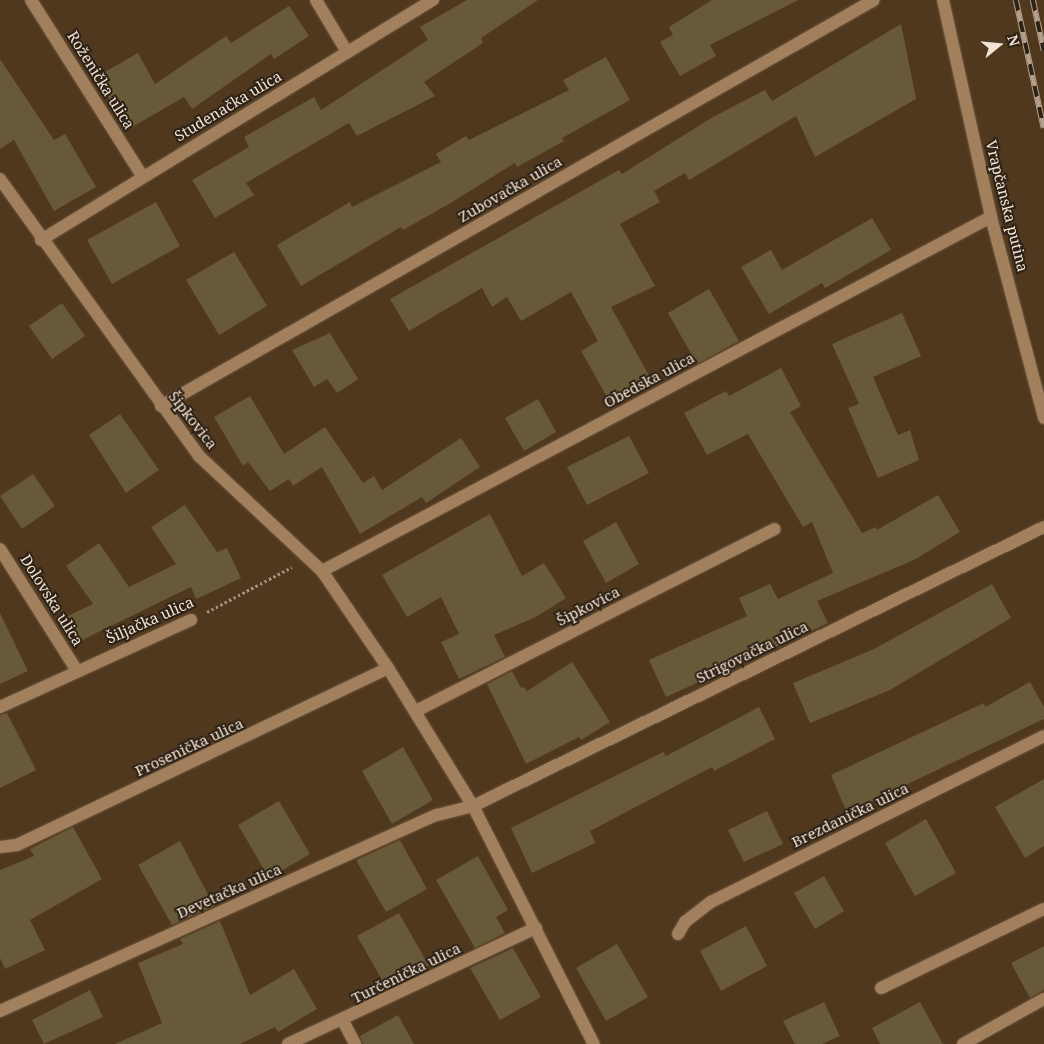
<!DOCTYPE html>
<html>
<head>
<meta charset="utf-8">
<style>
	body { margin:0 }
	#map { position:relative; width:1044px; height:1044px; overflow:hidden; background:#50381e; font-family:"Noto Serif",serif }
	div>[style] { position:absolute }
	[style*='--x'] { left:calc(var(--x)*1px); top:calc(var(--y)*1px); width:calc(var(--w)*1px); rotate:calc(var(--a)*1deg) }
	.building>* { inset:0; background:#685938 }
	.path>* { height:3px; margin-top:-1.5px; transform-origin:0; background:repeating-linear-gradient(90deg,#a4917c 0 2.5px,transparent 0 5px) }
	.roads { filter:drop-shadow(0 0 1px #6d573f) drop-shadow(0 0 1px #6d573f) }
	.minor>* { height:12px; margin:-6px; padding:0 6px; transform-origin:6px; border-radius:6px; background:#a2805d }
	.rail>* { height:5.5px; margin-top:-2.75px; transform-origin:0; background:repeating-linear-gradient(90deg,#2d2216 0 11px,#b29f8c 0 22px); box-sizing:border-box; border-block:1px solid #b29f8c }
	span { translate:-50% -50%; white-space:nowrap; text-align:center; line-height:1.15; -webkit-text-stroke:4px #2d2216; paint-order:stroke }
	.street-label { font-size:15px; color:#f3e3d4 }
	.north { position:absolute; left:974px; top:20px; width:50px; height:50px; -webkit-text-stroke:4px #2d2216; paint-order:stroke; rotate:73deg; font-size:14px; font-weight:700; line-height:20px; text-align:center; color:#f3e3d4 }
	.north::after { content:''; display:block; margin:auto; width:18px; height:22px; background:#f3e3d4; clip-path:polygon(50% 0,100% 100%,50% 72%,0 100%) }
</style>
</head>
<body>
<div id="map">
	<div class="building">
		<div style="clip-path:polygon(467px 0,538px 0,481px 38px,483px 43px,424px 82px,435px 96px,357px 136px,349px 123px,246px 183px,254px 195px,215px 218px,192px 180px,249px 147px,244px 137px,314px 97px,321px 110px,428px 40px,420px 27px)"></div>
		<div style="clip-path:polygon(712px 0,798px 0,710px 45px,716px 56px,680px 76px,660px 42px,673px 35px,669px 27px)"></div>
		<div style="clip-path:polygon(289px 6px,309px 36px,274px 59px,271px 54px,192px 109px,184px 97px,127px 130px,96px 77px,138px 53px,155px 84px,226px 36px,231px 43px)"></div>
		<div style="clip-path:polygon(901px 24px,916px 99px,815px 157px,796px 116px,689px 180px,685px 173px,654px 191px,660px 202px,620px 224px,655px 286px,611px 307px,652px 381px,611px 404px,581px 351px,598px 341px,571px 292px,521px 321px,507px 297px,492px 307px,482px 288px,409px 331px,390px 299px,619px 170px,622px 174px,713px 117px,765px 90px,772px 101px)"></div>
		<div style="clip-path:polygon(606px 57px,630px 100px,562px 138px,564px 141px,517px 167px,515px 163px,454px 201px,403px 230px,401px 227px,301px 286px,277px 245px,350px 202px,352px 207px,441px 162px,436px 154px,466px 136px,469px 140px,569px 90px,563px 80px)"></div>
		<div style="clip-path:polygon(0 59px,54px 140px,65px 134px,96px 187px,54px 211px,14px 140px,0 149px)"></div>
		<div style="clip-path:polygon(156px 202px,180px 246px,112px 284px,87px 240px)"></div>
		<div style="clip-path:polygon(872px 218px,891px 250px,825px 288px,822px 283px,769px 314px,741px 267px,771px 250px,782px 270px)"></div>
		<div style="clip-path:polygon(234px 252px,267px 306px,219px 335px,186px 280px)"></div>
		<div style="clip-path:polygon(709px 289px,739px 341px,697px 364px,668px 313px)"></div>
		<div style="clip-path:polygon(62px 303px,85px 336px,52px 359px,29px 326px)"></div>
		<div style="clip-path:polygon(902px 313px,921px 356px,873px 377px,898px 435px,910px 430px,919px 460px,878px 478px,848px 408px,859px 404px,832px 344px)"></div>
		<div style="clip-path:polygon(330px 333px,358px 379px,337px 393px,327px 379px,314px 387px,292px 350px)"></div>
		<div style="clip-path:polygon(781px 368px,801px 406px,790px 412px,862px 533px,876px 527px,877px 530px,938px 495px,960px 532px,914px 560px,817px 601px,828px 623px,666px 697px,649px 660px,747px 616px,739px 598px,770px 584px,778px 599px,833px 573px,812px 522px,803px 527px,748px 434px,707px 455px,684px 413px,726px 391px,729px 396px)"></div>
		<div style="clip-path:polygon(250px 396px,284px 454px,325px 427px,363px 483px,374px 476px,382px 490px,461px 438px,480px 467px,426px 503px,422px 497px,360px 534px,322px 467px,293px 486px,289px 479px,270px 491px,248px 462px,243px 466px,214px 417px)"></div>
		<div style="clip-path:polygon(538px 399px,556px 432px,524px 451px,505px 418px)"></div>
		<div style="clip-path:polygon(120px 414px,159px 470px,126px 493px,89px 435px)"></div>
		<div style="clip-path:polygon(629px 436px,649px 473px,587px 505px,567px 467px)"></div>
		<div style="clip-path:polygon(33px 474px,55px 506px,22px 529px,0 496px)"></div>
		<div style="clip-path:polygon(185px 505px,217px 552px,227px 548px,241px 578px,196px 599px,191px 587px,76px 643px,64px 618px,93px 604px,66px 566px,99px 543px,129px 587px,176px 564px,151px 527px)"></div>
		<div style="clip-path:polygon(490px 514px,522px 576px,544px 563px,566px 598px,536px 617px,494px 635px,505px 657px,459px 679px,441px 642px,459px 634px,441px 597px,407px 617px,382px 575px)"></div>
		<div style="clip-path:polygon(616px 522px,639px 564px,606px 583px,583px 541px)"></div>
		<div style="clip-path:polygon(992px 584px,1011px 618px,890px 690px,810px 723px,793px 683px,874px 649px)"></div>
		<div style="clip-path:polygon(0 613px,28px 671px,0 684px)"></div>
		<div style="clip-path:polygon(572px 662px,610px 722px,581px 740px,579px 737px,526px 764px,487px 684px,512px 671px,521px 688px,524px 687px,527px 691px)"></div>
		<div style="clip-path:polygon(1030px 682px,1044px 707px,1044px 719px,847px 813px,831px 775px,984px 703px,985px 707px)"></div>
		<div style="clip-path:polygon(759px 707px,775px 739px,714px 771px,712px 767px,590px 831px,595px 843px,532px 873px,511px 828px,663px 752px,666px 756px)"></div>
		<div style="clip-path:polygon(7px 713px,36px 770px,0 788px,0 715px)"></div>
		<div style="clip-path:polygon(403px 747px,433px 800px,392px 824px,362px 771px)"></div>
		<div style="clip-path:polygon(1044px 779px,1044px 846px,1025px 858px,995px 807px)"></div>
		<div style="clip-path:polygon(279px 801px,310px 854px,269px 878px,238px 825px)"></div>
		<div style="clip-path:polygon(767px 811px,783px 844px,744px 862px,728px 830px)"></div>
		<div style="clip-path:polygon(926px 819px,956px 873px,915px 896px,885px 843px)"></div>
		<div style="clip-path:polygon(73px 827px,102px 879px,30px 920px,45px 950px,5px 969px,0 958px,0 870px,34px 856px,30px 849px)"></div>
		<div style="clip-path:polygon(400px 840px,427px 889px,386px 912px,356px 860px)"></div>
		<div style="clip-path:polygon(180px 841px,214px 906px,172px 925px,138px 865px)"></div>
		<div style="clip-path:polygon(478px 856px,508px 910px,496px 917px,505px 933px,475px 948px,436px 880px)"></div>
		<div style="clip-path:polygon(824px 876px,844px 911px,815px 929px,794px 893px)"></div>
		<div style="clip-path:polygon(399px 913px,429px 966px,387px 989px,357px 936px)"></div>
		<div style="clip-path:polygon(220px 921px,250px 995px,294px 969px,317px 1009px,278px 1032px,275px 1027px,240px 1044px,115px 1044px,162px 1023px,138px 963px,183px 944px,180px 939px)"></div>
		<div style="clip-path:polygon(746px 926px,767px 966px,721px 991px,700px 951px)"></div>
		<div style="clip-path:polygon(617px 944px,648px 997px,606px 1021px,576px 968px)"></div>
		<div style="clip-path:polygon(1044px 946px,1044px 990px,1030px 998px,1011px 963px)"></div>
		<div style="clip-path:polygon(513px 948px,541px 997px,500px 1020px,470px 968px)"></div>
		<div style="clip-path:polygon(90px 990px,103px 1017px,44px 1044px,32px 1020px)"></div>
		<div style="clip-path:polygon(824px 1002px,840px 1036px,822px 1044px,795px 1044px,783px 1021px)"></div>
		<div style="clip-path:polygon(920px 1002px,943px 1044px,880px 1044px,872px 1028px)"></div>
		<div style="clip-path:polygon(398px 1015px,414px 1044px,363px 1044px,360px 1036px)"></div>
	</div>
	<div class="path">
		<div style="--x:207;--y:612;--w:96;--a:-27.9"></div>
	</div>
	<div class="roads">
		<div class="minor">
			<div style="--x:31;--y:0;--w:209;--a:57.7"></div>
			<div style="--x:316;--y:0;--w:61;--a:59.2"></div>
			<div style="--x:943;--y:0;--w:222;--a:77.5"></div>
			<div style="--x:991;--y:217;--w:208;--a:75.2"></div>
			<div style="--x:0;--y:179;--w:341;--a:54.3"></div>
			<div style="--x:199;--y:456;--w:168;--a:43.1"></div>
			<div style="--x:322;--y:571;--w:117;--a:55.8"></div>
			<div style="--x:388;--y:668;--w:162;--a:58.4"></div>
			<div style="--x:473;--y:806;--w:267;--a:63.1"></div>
			<div style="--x:41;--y:240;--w:460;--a:-31.5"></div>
			<div style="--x:161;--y:406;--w:820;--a:-29.66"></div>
			<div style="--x:0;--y:549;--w:142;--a:57.7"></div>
			<div style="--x:322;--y:571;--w:757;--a:-27.89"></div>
			<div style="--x:0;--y:707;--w:210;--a:-24.5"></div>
			<div style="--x:416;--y:711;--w:402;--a:-26.9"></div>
			<div style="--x:0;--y:847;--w:17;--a:-7"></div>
			<div style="--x:17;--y:845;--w:411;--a:-25.5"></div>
			<div style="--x:678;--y:934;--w:14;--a:-60"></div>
			<div style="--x:685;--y:922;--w:33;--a:-38"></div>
			<div style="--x:711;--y:902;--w:372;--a:-26.5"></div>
			<div style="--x:881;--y:988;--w:181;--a:-25.9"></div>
			<div style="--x:0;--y:1011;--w:479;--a:-24.2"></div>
			<div style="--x:437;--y:815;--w:37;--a:-14"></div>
			<div style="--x:473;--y:806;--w:636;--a:-26.04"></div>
			<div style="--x:343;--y:1021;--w:26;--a:62"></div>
			<div style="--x:288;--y:1044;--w:274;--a:-25.1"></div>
			<div style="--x:963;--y:1044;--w:93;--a:-29.1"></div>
		</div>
	</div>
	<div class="rail">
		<div style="--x:1016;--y:0;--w:131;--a:77.7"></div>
		<div style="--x:1033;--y:0;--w:52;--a:77.8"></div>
	</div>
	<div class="street-label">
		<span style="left:101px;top:80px;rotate:58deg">Roženička ulica</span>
		<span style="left:228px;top:106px;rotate:-31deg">Studenačka ulica</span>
		<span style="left:510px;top:189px;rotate:-30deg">Zubovačka ulica</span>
		<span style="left:1007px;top:206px;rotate:76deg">Vrapčanska putina</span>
		<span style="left:649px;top:380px;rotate:-28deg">Obedska ulica</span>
		<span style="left:193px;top:420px;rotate:52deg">Šipkovica</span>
		<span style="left:52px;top:600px;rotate:58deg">Dolovska ulica</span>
		<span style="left:588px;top:606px;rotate:-27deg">Šipkovica</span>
		<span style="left:150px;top:620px;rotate:-24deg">Šiljačka ulica</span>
		<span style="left:752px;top:652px;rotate:-26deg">Strigovačka ulica</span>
		<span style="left:189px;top:747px;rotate:-25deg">Prosenička ulica</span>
		<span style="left:850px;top:815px;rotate:-26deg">Brezdanička ulica</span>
		<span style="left:229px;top:891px;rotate:-24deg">Devetačka ulica</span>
		<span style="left:406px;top:973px;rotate:-26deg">Turčenička ulica</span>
	</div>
	<div class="north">N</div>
</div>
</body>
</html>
